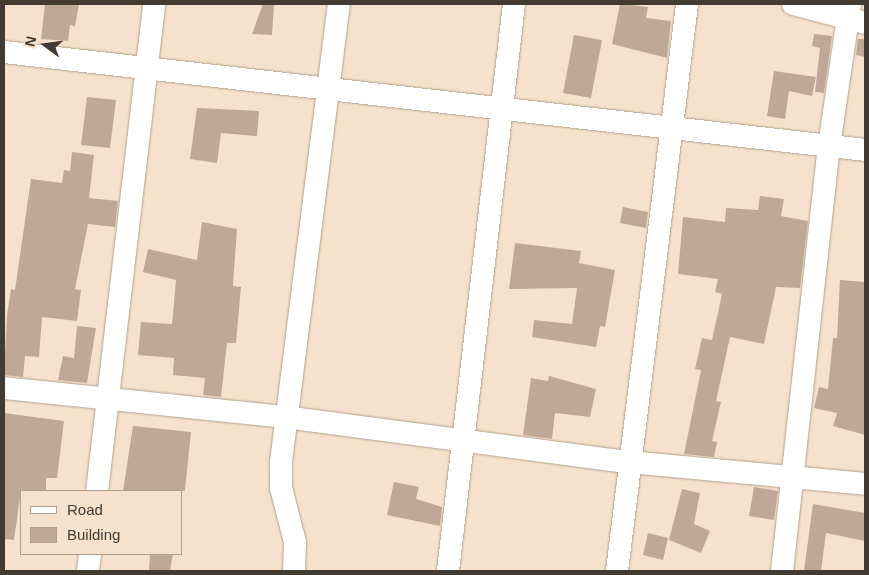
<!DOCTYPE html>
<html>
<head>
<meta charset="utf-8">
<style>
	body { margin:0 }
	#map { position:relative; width:869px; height:575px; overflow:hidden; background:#f6e2cc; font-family:Helvetica,sans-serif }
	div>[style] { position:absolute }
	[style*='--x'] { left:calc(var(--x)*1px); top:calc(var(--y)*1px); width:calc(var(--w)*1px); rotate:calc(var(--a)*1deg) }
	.building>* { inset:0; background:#bfa996 }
	.roads { filter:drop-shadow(0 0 1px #b3a08b) drop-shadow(0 0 1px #b3a08b) }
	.street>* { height:22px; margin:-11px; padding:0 11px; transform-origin:11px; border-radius:11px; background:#fff }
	span { translate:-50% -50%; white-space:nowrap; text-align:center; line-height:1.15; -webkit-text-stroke:5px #f6e2cc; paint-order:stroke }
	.frame { position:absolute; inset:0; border:5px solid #433b32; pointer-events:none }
	.legend { position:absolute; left:20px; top:490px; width:162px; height:65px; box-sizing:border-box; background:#f6e2cc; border:1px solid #ae9f8e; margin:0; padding:6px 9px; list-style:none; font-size:15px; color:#433b32 }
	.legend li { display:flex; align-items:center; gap:10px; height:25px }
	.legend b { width:25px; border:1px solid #ae9f8e }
	.north { position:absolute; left:20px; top:20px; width:50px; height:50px; -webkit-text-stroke:4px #f6e2cc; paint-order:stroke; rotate:284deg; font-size:14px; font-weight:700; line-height:20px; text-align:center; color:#433b32 }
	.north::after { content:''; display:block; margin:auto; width:18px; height:22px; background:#433b32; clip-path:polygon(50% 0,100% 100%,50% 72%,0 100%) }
</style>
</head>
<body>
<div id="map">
	<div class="building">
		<div style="clip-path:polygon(45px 4px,79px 4px,75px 26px,70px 25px,68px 41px,41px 39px)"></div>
		<div style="clip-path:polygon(263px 4px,274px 4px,272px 35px,252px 34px)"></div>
		<div style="clip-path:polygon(620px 4px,648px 7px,646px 18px,671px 21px,667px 58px,612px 44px)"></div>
		<div style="clip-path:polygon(814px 34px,832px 36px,824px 93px,815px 92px,820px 48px,812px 46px)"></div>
		<div style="clip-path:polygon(574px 35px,602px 40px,591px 98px,563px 93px)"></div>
		<div style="clip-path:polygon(858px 39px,865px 39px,865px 57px,856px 55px)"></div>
		<div style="clip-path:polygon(774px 71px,816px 77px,812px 96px,789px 91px,785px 119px,767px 116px)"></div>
		<div style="clip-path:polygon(87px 97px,116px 100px,110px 148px,81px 145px)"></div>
		<div style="clip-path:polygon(197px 108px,259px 111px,257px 136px,221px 133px,217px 163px,190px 159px)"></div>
		<div style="clip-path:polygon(72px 152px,94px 155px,89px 198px,118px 201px,115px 227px,88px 224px,75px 289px,81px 290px,77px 321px,42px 317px,39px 357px,25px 356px,23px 377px,4px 375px,7px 315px,11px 289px,15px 290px,31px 179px,62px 183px,64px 170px,70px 171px)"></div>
		<div style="clip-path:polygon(760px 196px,784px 199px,781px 216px,808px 221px,800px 288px,776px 287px,764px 344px,730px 337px,716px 401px,721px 402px,712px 441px,717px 442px,714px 457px,684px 454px,701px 370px,695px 369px,702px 338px,712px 340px,722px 294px,715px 292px,718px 279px,678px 274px,683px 217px,725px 222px,726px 208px,758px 210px)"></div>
		<div style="clip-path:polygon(623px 207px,648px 212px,646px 228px,620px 223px)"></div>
		<div style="clip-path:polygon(202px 222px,237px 229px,233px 286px,241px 287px,236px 343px,227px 343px,221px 397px,203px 395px,205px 378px,173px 375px,174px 358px,138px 355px,141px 322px,172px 324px,176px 280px,143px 272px,148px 249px,197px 260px)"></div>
		<div style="clip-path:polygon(515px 243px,581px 251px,579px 263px,615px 270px,605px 327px,600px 326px,596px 347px,532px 337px,534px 320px,572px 324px,577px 288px,509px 289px)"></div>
		<div style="clip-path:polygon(840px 280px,865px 282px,865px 435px,833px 426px,837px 413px,814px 408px,819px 387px,828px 389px,833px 338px,837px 338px)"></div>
		<div style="clip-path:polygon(77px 326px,96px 328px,87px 383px,58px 380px,63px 356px,74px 358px)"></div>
		<div style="clip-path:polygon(549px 376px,596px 389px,590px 417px,555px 413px,552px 439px,523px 435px,531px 378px,548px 381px)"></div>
		<div style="clip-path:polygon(4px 413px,64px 421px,57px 478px,46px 478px,46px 491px,21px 491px,14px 540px,4px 539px)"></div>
		<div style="clip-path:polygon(133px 426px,191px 432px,185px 491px,123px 491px)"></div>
		<div style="clip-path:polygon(394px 482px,419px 487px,416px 499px,442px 507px,440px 526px,387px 515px)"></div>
		<div style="clip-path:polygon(754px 487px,778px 491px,774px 520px,749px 516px)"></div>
		<div style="clip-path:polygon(682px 489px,700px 493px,694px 524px,710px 531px,701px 553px,669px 540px)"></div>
		<div style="clip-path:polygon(813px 504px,865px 513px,865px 541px,826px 533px,821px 571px,804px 571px)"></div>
		<div style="clip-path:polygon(648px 533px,668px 538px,663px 560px,643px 555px)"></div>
		<div style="clip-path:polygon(150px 554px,173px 554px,170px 571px,149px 571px)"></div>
	</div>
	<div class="roads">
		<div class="street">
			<div style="--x:793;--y:4;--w:74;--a:14.8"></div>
			<div style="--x:4;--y:52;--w:867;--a:6.49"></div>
			<div style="--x:4;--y:388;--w:282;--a:5.9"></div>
			<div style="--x:285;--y:417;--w:347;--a:7.5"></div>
			<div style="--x:629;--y:462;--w:237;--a:5.3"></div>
			<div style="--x:97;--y:491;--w:490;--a:-83.3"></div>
			<div style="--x:88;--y:571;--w:17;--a:-83"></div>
			<div style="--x:294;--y:571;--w:29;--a:-88"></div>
			<div style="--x:295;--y:542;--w:56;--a:-104.5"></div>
			<div style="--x:281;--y:488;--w:26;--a:-90"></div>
			<div style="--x:281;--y:462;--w:462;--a:-82.8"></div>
			<div style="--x:448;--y:571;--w:571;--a:-83.36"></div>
			<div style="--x:617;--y:571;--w:571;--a:-82.96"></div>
			<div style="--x:782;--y:571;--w:428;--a:-83.7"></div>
			<div style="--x:829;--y:146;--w:144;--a:-81.6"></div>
		</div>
	</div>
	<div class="frame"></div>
	<ul class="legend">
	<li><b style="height:6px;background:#fff"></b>Road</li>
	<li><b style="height:14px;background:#bfa996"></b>Building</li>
	</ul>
	<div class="north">N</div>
</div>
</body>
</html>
